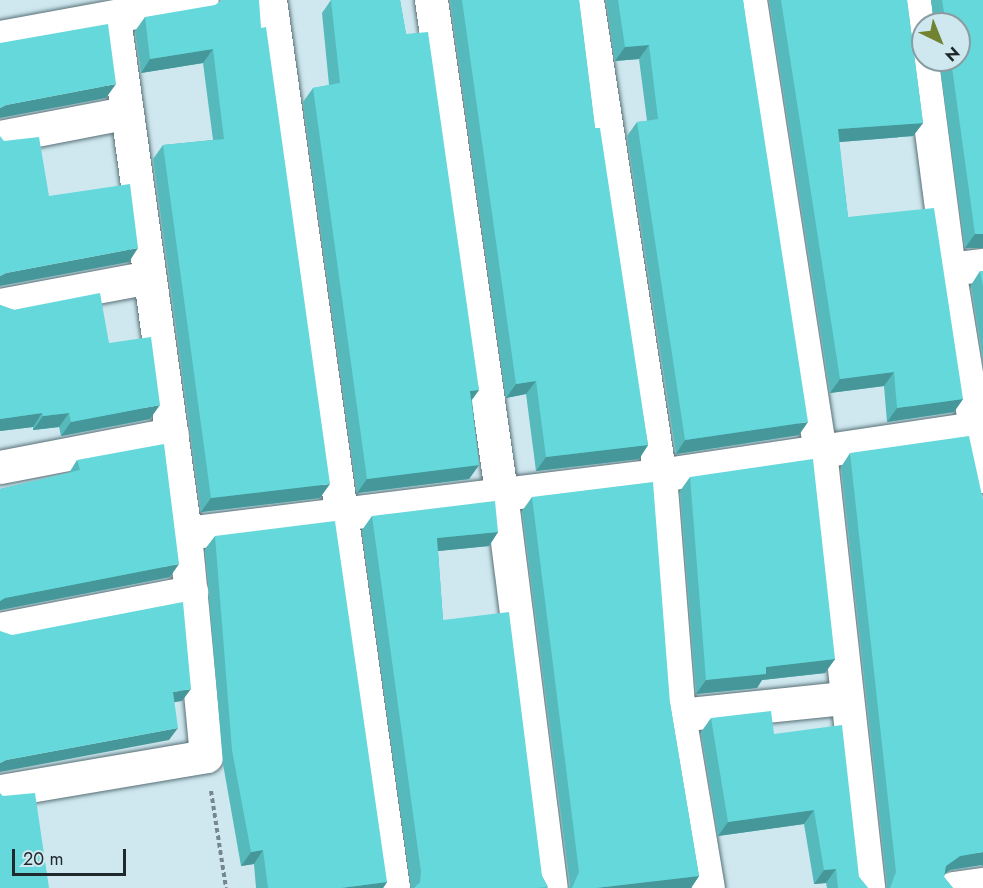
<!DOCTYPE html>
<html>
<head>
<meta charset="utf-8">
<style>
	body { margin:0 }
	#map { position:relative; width:983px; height:888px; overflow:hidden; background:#cfe8f0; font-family:Jost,sans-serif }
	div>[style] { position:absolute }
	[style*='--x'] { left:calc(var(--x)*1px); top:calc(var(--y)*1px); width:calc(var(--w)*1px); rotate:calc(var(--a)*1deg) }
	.path>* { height:4px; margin-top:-2px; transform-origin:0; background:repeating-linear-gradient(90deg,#75878c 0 4.5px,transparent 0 7.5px) }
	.roads { filter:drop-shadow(0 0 2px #587076) drop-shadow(0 0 2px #587076) }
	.street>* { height:33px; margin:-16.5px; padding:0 16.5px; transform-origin:16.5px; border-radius:16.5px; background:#fff }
	.wall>* { inset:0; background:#56babc }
	.shaded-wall>* { inset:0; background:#469799 }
	.building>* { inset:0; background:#64d8db }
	span { translate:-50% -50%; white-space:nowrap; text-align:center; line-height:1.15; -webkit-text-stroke:6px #cfe8f0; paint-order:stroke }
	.north { position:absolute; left:911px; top:12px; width:60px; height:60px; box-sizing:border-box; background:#cfe8f0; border:2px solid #899ca2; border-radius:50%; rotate:137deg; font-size:16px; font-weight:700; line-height:24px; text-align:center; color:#1f292c }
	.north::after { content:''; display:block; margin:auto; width:21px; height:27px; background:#718231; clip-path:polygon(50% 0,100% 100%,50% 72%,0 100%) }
	.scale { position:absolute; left:12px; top:849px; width:114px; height:27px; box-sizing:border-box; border:3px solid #1f292c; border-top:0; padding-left:8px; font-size:18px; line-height:21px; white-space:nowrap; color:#1f292c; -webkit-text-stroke:4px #cfe8f0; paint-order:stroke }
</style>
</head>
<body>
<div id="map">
	<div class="path">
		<div style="--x:211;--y:791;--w:98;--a:81.2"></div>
	</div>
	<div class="roads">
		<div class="street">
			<div style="--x:270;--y:0;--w:896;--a:82.11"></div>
			<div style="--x:431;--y:0;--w:499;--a:81.9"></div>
			<div style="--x:501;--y:494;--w:397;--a:82.8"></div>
			<div style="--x:587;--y:0;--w:481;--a:81.3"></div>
			<div style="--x:660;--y:475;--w:241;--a:85.5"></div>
			<div style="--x:679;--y:715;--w:175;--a:80.5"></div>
			<div style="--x:750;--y:0;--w:456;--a:81.2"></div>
			<div style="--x:820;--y:451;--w:440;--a:83.7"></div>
			<div style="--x:914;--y:0;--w:271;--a:82.6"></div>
			<div style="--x:949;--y:269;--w:210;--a:80.7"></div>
			<div style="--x:0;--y:37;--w:205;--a:-10.4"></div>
			<div style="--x:0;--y:137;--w:127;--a:-10.9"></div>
			<div style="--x:949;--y:269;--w:34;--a:-7"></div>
			<div style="--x:0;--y:305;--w:152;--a:-10.6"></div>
			<div style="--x:0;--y:467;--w:175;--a:-10.9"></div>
			<div style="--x:185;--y:533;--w:479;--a:-7"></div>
			<div style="--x:660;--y:475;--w:327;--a:-8.5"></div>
			<div style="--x:0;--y:629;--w:195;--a:-11"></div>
			<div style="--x:679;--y:715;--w:166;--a:-5.9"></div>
			<div style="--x:0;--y:791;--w:209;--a:-9.6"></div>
			<div style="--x:206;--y:756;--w:224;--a:-95.4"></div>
			<div style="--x:185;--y:533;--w:520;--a:-97.85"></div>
			<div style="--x:953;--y:888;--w:30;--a:-8"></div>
		</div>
	</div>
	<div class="wall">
		<div style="clip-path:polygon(331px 0,400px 0,406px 34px,479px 390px,472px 400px,479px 465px,469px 479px,357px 493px,303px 102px,313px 88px,329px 85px,322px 13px)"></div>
		<div style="clip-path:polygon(450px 0,579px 0,595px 128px,648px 445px,639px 459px,536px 471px,526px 394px,506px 398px)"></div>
		<div style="clip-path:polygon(606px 0,743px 0,799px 435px,676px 454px,627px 136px,637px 122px,647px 121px,639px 59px,615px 61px)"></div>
		<div style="clip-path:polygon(769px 0,907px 0,923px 123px,913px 136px,839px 142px,848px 217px,963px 399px,954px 412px,887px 422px,884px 386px,830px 393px)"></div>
		<div style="clip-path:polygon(931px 0,983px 0,983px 248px,965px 248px,939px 60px,959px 60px,959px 24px,934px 24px)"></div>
		<div style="clip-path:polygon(145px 17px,261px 28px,320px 498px,201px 512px,153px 159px,163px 145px,213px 140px,203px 63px,141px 73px,135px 31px)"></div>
		<div style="clip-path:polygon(980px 271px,983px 271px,983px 360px,971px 285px)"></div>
		<div style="clip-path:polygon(0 305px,109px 343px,150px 419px,61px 436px,59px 427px,33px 430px,33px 427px,0 431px)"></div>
		<div style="clip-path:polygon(850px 453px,981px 865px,950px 870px,945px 874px,944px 877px,953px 888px,886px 888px,887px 886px,841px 467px)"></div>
		<div style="clip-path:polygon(77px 460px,170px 577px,0 610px,0 489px,69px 473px)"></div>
		<div style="clip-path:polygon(690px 477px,835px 659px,825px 673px,762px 680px,757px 688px,696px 694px,680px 491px)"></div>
		<div style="clip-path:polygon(532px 497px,670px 703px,699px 876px,691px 888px,568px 888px,570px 886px,522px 511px)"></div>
		<div style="clip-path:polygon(372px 516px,498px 532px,489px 546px,438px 551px,443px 620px,542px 876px,548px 887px,547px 888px,411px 888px,362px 530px)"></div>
		<div style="clip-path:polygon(215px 536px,387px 882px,383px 888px,256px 888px,254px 864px,241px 866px,223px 764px,205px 549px)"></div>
		<div style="clip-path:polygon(711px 718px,774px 734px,859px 877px,868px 888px,827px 888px,826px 883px,814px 884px,804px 824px,718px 836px,701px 732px)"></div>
	</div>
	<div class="shaded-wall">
		<div style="clip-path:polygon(649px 45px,639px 59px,615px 61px,625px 47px)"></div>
		<div style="clip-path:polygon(213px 49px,203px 63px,141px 73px,150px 59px)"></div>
		<div style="clip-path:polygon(116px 84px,106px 98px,0 118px,0 108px,6px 105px)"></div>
		<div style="clip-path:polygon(923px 123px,913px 136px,828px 143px,838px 129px)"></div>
		<div style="clip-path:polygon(975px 234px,983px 234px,983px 248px,965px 248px)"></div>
		<div style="clip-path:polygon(138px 248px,129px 262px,0 286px,0 276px,6px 273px)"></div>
		<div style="clip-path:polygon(894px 372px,884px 386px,830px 393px,840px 379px)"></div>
		<div style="clip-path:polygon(536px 381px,526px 394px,506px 398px,516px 384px)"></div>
		<div style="clip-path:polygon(479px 390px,469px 403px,470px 391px)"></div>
		<div style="clip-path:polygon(963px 399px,954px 412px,887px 422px,897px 408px)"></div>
		<div style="clip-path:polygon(160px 405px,150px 419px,61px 436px,71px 422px)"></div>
		<div style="clip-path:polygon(42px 413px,33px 427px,0 431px,0 419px)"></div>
		<div style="clip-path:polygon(69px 413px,59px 427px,33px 430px,43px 416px)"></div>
		<div style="clip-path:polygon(808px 422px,799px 435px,676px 454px,685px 440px)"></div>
		<div style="clip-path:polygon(648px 445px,639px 459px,536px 471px,546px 457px)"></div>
		<div style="clip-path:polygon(479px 465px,469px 479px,357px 493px,367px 479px)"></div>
		<div style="clip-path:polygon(330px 484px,320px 498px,201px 512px,211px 498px)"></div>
		<div style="clip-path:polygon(498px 532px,489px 546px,428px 552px,437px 538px)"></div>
		<div style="clip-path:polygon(179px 564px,170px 577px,0 610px,0 601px,5px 598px)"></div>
		<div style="clip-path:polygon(835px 659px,825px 673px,762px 680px,757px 688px,696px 694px,706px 680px,766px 667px)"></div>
		<div style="clip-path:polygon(191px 689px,182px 701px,164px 704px,173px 692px)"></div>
		<div style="clip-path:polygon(178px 728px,169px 740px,0 772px,0 763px,6px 760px)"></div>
		<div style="clip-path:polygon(814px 810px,804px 824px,718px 836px,728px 822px)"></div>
		<div style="clip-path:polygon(263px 850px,254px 864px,241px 866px,251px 852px)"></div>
		<div style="clip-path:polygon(983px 852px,983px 866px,981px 865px,950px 870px,936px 880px,946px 866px,960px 856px)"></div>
		<div style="clip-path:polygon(836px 869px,826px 883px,814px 884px,824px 870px)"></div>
		<div style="clip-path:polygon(699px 876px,691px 888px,596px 888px)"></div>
		<div style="clip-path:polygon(387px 882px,383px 888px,341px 888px)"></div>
	</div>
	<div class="building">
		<div style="clip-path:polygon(222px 0,259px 0,261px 28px,266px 27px,330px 484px,211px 498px,163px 145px,224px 139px,213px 49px,150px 59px,145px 17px,215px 5px)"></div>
		<div style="clip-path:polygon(331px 0,400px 0,406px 34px,428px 32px,479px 390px,470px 391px,479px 465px,367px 479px,313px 88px,340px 83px)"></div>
		<div style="clip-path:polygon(462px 0,579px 0,595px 128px,600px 128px,648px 445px,546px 457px,536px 381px,516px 384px)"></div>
		<div style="clip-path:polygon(618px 0,743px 0,808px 422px,685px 440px,637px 122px,658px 119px,649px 45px,625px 47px)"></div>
		<div style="clip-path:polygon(781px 0,907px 0,923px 123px,838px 129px,848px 217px,934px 208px,963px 399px,897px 408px,894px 372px,840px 379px)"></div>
		<div style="clip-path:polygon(942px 0,983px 0,983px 234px,975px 234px,951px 60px,959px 60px,959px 24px,946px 24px)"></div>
		<div style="clip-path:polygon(108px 24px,116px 84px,6px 105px,0 108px,0 43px)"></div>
		<div style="clip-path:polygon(0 136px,4px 141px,39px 137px,49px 196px,130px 184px,138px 248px,6px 273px,0 276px)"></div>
		<div style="clip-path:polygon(980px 271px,983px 271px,983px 287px)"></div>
		<div style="clip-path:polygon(100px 293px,109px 343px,151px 337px,160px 405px,71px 422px,69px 413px,43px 416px,42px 413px,0 419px,0 305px,13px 310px)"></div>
		<div style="clip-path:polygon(969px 436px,983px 500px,983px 852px,960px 856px,946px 866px,944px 877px,953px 888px,890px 888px,896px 872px,850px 453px)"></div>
		<div style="clip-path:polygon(164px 444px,179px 564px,5px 598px,0 601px,0 489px,80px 470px,77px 460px)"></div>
		<div style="clip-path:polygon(813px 459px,835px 659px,766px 667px,766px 674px,706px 680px,690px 477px)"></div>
		<div style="clip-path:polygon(653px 482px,670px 703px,699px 876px,596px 888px,572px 888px,579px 872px,532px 497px)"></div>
		<div style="clip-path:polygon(495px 501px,498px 532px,437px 538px,443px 620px,509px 612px,542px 876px,548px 887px,537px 888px,414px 888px,420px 882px,421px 872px,372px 516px)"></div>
		<div style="clip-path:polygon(335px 521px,387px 882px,341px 888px,268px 888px,263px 850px,251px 852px,232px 750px,215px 536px)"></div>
		<div style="clip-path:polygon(183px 602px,191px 689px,173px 692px,178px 728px,6px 760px,0 763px,0 631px,12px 635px)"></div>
		<div style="clip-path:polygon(771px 711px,774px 734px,842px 725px,859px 877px,868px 888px,838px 888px,836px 869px,824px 870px,814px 810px,728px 822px,711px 718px)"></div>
		<div style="clip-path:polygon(0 793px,3px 796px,35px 793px,49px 888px,0 888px)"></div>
	</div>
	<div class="north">N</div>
	<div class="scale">20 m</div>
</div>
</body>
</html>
